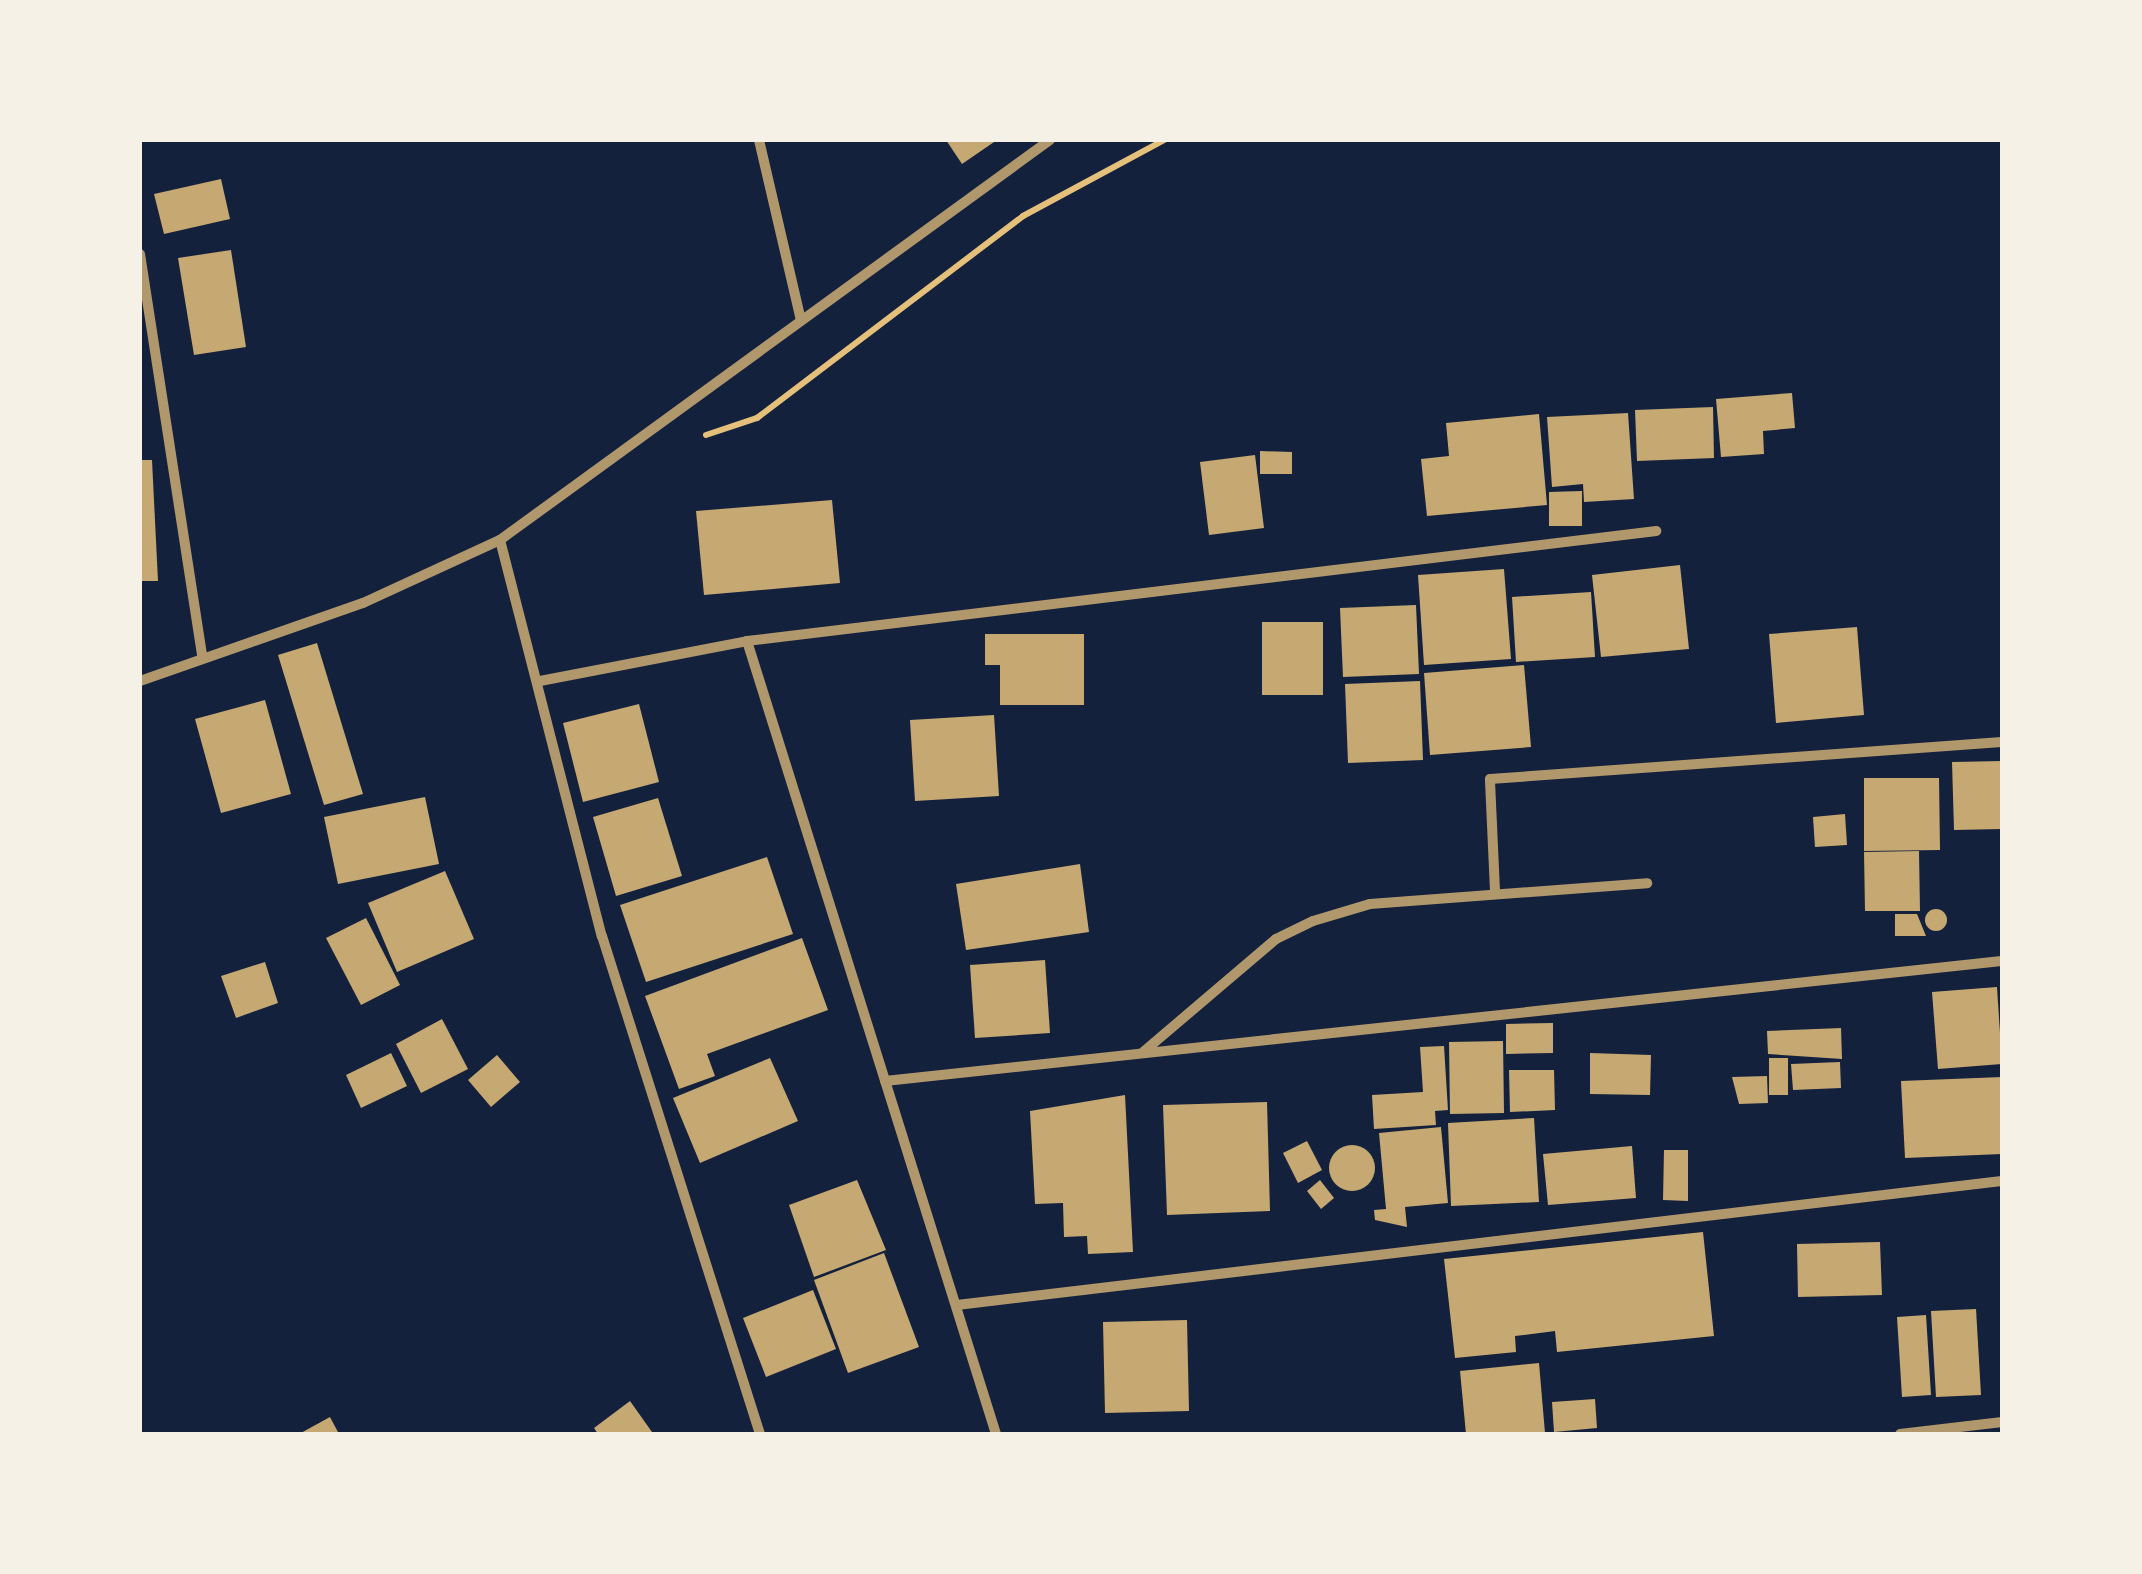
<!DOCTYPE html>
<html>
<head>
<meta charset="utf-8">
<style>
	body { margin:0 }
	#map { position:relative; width:2142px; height:1574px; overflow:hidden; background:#14213d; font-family:Lato,sans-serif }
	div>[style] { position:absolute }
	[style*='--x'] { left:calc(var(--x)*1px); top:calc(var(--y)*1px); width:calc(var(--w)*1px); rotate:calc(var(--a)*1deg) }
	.building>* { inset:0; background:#c6a872 }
	.round { border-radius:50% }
	.path>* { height:6px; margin:-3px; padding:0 3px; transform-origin:3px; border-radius:3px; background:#e5c07b }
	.minor>* { height:10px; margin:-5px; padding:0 5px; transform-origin:5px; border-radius:5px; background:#b1986c }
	span { translate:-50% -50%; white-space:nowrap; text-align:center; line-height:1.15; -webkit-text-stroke:8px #f6f1e7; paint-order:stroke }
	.frame { position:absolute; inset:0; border:142px solid #f6f1e7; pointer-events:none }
</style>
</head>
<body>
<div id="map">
	<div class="building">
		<div style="clip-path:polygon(946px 140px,997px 140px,962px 164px)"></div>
		<div style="clip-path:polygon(221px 179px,230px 219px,164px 234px,154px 194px)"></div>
		<div style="clip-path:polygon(231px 250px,246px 347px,194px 355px,178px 258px)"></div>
		<div style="clip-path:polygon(1792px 393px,1795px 428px,1763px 431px,1764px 454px,1721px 457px,1716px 399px)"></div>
		<div style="clip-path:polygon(1713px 407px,1714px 458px,1637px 461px,1635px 410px)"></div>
		<div style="clip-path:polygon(1628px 413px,1634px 499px,1584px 502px,1583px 484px,1552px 487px,1547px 417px)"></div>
		<div style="clip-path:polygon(1539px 414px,1547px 505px,1427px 516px,1421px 459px,1449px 456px,1446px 423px)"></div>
		<div style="clip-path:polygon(1260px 451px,1292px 452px,1292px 474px,1260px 474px)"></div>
		<div style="clip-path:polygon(1255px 455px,1264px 528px,1209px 535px,1200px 462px)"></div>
		<div style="clip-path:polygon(140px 460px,152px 460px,158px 581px,140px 581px)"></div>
		<div style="clip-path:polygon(1582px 491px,1582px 526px,1549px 526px,1549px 492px)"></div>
		<div style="clip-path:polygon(832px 500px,840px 583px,704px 595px,696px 511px)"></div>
		<div style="clip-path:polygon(1680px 565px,1689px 649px,1601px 657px,1592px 575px)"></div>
		<div style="clip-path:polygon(1504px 569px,1511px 659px,1424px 665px,1418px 575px)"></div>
		<div style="clip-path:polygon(1591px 592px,1595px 657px,1516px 662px,1512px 597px)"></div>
		<div style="clip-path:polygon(1416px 605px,1419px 674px,1343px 677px,1340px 608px)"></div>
		<div style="clip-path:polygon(1262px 622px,1323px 622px,1323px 695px,1262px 695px)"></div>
		<div style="clip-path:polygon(1857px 627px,1864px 715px,1776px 723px,1769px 634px)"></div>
		<div style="clip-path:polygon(985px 634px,1084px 634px,1084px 705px,1000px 705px,1000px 665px,985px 665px)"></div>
		<div style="clip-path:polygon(317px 643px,363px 794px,324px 805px,278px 655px)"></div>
		<div style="clip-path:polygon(1524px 665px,1531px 747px,1430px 755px,1424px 673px)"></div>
		<div style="clip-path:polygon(1420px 681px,1423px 760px,1348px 763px,1345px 684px)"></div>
		<div style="clip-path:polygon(265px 700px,291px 794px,221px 813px,195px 719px)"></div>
		<div style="clip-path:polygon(639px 704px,659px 782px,583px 802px,563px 723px)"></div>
		<div style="clip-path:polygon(994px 715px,999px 796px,915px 801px,910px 720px)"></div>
		<div style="clip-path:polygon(2002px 761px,2002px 829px,1954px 830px,1952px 762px)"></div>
		<div style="clip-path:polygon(1864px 778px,1939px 778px,1940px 850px,1864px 851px)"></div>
		<div style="clip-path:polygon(425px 797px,439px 864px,338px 884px,324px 817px)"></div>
		<div style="clip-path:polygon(658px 798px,682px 876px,616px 896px,593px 817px)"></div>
		<div style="clip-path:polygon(1845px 814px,1847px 845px,1815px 847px,1813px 817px)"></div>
		<div style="clip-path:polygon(1919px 851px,1920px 911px,1865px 911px,1864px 852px)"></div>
		<div style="clip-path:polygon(767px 857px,793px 934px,646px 982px,620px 905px)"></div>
		<div style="clip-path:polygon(1080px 864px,1089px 932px,966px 950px,956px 884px)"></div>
		<div style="clip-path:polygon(445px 871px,474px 939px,397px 972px,368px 903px)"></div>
		<div class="round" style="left:1925px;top:909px;width:22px;height:22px"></div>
		<div style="clip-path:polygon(1895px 914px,1917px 914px,1926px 936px,1895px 936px)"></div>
		<div style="clip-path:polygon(366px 918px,400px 985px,361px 1005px,326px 938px)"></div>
		<div style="clip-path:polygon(802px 938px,828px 1010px,707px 1054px,715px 1076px,679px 1089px,645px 996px)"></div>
		<div style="clip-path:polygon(1045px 960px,1050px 1033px,975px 1038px,970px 965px)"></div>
		<div style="clip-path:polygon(265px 962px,278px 1003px,236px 1018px,221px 976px)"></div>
		<div style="clip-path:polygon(1997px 987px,2002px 1064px,1938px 1069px,1932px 992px)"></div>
		<div style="clip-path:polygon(442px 1019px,468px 1069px,421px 1093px,396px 1044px)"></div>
		<div style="clip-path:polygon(1553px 1023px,1553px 1053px,1506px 1054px,1506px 1024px)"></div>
		<div style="clip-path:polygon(1841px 1028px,1842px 1059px,1768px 1054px,1767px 1031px)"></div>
		<div style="clip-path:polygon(1503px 1041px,1504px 1113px,1450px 1114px,1449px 1042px)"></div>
		<div style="clip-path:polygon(1444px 1046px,1448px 1110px,1435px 1111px,1436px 1125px,1374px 1129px,1372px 1095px,1423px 1092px,1420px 1047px)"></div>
		<div style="clip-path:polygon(391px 1053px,407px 1086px,361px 1108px,346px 1075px)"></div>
		<div style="clip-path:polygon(1590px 1053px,1651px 1055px,1650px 1095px,1590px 1094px)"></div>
		<div style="clip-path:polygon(497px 1055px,520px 1082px,491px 1107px,468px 1080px)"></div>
		<div style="clip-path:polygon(770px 1058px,798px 1121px,700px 1163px,673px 1098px)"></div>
		<div style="clip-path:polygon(1769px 1058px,1788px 1058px,1788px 1095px,1769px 1095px)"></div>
		<div style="clip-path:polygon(1840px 1062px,1841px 1088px,1793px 1090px,1791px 1064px)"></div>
		<div style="clip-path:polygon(1509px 1070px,1554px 1070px,1555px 1110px,1510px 1112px)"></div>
		<div style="clip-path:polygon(1767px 1076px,1768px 1103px,1739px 1104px,1732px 1077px)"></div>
		<div style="clip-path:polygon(2002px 1077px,2002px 1154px,1905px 1158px,1901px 1081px)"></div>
		<div style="clip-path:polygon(1125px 1095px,1133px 1252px,1088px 1254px,1087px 1236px,1064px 1237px,1063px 1203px,1035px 1204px,1030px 1111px)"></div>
		<div style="clip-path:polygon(1267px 1102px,1270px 1211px,1167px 1215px,1163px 1105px)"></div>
		<div style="clip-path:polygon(1534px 1118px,1539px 1202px,1451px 1206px,1448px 1123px)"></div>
		<div style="clip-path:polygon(1441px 1127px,1448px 1203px,1405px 1207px,1407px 1227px,1375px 1220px,1374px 1210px,1386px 1209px,1379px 1133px)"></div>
		<div style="clip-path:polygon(1307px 1141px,1322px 1170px,1298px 1183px,1283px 1153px)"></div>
		<div class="round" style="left:1329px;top:1145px;width:46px;height:46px"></div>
		<div style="clip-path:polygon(1632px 1146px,1636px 1198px,1548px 1205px,1543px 1154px)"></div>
		<div style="clip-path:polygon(1664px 1150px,1688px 1150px,1688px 1201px,1663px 1200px)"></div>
		<div style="clip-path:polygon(857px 1180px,886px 1250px,814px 1277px,789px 1205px)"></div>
		<div style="clip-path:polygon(1320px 1180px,1334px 1198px,1321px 1209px,1307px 1191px)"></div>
		<div style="clip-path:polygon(1703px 1232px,1714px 1336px,1557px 1352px,1555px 1331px,1515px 1336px,1516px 1352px,1455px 1358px,1444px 1259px)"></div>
		<div style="clip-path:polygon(1880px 1242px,1882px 1295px,1798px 1297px,1797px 1244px)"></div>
		<div style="clip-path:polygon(884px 1253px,919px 1347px,848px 1373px,814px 1280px)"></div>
		<div style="clip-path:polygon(813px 1290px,836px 1349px,766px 1377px,743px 1318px)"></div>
		<div style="clip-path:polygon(1976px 1309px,1981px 1395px,1936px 1397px,1931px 1311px)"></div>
		<div style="clip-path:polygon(1926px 1315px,1931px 1395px,1902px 1397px,1897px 1317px)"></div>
		<div style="clip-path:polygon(1187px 1320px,1189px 1411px,1105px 1413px,1103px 1322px)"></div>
		<div style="clip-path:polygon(1539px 1363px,1545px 1433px,1466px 1434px,1460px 1371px)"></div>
		<div style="clip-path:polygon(1595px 1399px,1597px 1428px,1554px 1432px,1552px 1402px)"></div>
		<div style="clip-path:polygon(630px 1401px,652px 1432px,598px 1434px,594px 1428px)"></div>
		<div style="clip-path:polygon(330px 1417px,339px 1434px,299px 1434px)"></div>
	</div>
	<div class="path">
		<div style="--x:706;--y:435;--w:54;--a:-18.4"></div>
		<div style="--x:757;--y:418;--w:334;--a:-37.2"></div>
		<div style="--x:1023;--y:216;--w:160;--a:-28.3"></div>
	</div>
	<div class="minor">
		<div style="--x:759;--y:140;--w:185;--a:76.9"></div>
		<div style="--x:140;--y:254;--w:407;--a:81.2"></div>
		<div style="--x:500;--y:540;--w:409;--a:75.6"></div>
		<div style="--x:602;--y:936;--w:522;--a:72.4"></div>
		<div style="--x:747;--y:641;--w:831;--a:72.57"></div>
		<div style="--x:140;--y:681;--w:236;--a:-19.3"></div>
		<div style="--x:363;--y:603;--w:151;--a:-24.7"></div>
		<div style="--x:500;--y:540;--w:680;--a:-36.03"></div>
		<div style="--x:540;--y:681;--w:211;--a:-10.9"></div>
		<div style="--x:747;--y:641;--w:916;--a:-6.9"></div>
		<div style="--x:1495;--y:891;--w:112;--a:-92.6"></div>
		<div style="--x:1490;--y:779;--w:513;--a:-4.13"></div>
		<div style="--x:1142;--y:1053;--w:176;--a:-40.4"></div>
		<div style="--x:1276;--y:939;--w:41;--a:-25.9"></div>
		<div style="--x:1313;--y:921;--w:59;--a:-16.6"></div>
		<div style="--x:1370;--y:904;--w:278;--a:-4.3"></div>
		<div style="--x:885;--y:1081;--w:1123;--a:-6.13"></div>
		<div style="--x:957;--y:1305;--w:1052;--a:-6.77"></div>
		<div style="--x:1900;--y:1434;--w:103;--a:-6.7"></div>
	</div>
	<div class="frame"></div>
</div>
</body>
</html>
